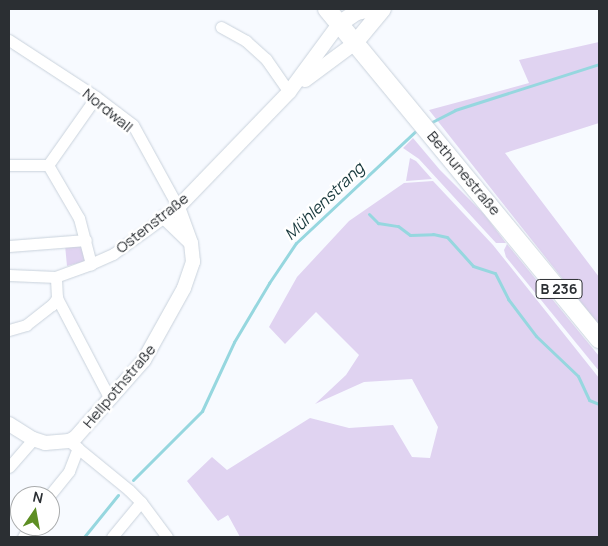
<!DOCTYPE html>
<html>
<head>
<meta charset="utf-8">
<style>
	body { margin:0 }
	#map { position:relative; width:608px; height:546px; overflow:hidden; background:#f7faff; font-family:Manrope,sans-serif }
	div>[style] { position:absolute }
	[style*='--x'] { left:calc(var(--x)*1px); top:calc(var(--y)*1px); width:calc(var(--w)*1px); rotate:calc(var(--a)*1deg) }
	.green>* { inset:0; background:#e0d3f1 }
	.stream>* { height:3px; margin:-1.5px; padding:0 1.5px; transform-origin:1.5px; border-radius:1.5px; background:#96d7df }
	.roads { filter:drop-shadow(0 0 1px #c9d2dc) drop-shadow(0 0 1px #c9d2dc) }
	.minor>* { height:11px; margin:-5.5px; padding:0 5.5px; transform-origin:5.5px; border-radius:5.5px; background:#fff }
	.tertiary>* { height:14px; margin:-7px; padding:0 7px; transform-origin:7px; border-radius:7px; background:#fff }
	.secondary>* { height:16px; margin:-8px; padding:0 8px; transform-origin:8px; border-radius:8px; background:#fff }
	.primary>* { height:18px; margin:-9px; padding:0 9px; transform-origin:9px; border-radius:9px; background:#fff }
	span { translate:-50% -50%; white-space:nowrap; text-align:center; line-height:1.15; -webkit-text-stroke:5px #fff; paint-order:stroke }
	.shield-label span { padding:1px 4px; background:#fff; border:1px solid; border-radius:4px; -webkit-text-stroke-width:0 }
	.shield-label { font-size:14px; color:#2b2f33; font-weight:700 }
	.street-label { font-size:15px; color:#2b2f33 }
	.water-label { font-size:16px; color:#18393d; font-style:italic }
	.frame { position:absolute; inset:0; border:10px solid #2b2f33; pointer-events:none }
	.north { position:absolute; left:10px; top:486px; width:50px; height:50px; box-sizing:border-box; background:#fff; border:1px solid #aaacad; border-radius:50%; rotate:12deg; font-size:14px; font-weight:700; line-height:20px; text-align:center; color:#2b2f33 }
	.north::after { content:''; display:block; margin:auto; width:18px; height:22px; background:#5d8e23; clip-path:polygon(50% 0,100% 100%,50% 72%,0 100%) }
</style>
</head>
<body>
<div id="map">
	<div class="green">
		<div style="clip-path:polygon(599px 42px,599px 123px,505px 153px,599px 277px,599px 325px,429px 110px,529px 83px,519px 60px)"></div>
		<div style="clip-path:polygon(413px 138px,440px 170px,484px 214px,506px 243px,496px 243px,419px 159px,403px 148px)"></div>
		<div style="clip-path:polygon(410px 158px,416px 161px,432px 179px,406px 181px)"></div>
		<div style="clip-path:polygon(433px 181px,493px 245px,599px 378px,599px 537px,240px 537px,228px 515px,218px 521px,187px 481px,212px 457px,227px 470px,310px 418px,349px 428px,393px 425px,412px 457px,430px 458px,438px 427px,412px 379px,364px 382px,315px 404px,346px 375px,359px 355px,316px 312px,285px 344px,269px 327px,297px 277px,349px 221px,404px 183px)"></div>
		<div style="clip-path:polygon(84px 244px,90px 260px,67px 266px,65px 245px)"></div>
		<div style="clip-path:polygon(507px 244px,599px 356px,599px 371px,506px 257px,504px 250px)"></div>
	</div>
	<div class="stream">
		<div style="--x:428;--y:124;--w:30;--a:-27"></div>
		<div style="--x:455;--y:110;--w:151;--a:-17.7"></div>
		<div style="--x:369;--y:214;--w:13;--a:45"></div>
		<div style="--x:378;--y:223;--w:20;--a:9"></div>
		<div style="--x:398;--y:226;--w:15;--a:37"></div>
		<div style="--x:410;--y:235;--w:23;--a:-2"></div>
		<div style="--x:433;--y:234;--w:14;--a:12"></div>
		<div style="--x:447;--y:237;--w:39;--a:48"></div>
		<div style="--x:473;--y:266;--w:23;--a:18"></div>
		<div style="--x:495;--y:273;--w:29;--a:63"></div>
		<div style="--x:508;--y:299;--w:46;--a:52.9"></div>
		<div style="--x:536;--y:336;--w:58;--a:43.6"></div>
		<div style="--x:578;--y:376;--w:26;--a:65"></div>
		<div style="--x:589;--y:400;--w:11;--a:22"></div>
		<div style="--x:133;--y:480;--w:98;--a:-45"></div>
		<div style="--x:202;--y:411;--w:76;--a:-65.1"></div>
		<div style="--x:234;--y:342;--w:69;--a:-59.3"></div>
		<div style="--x:269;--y:283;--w:48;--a:-56"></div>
		<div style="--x:296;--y:243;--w:167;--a:-43.1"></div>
		<div style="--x:84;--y:537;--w:54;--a:-51"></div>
	</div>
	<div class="roads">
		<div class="minor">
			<div style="--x:221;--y:27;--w:29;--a:29"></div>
			<div style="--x:246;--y:41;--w:27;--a:42"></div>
			<div style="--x:266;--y:59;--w:40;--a:55.1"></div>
			<div style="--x:9;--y:40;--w:104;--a:33.2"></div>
			<div style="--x:96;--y:97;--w:46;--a:37.1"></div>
			<div style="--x:133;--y:125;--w:94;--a:61.2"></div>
			<div style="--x:178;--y:207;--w:80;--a:144.1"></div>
			<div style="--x:113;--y:254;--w:24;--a:156"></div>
			<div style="--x:91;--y:264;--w:37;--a:160"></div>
			<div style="--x:56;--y:277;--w:47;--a:-177.6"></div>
			<div style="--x:9;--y:165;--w:39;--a:0"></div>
			<div style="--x:48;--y:165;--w:61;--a:59.7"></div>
			<div style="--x:79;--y:218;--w:48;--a:75.4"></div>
			<div style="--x:48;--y:165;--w:83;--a:-54.8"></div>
			<div style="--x:9;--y:246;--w:77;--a:-4.5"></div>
			<div style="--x:57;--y:298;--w:114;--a:62.3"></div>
			<div style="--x:9;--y:330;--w:18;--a:-16"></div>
			<div style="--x:26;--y:325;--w:33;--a:-38"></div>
			<div style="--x:52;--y:305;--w:9;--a:-54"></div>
			<div style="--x:57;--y:298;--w:21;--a:-93"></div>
			<div style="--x:69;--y:441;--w:77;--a:39.2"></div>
			<div style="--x:129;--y:490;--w:17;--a:45"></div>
			<div style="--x:141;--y:502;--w:44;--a:53.4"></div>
			<div style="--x:9;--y:467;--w:37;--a:-49"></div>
			<div style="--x:49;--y:496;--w:32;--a:-51"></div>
			<div style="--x:69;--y:471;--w:25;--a:-69"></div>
			<div style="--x:23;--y:537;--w:13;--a:-58"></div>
			<div style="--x:112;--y:537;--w:45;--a:-50.4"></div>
		</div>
		<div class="tertiary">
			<div style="--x:305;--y:80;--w:62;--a:-36.5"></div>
			<div style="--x:164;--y:217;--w:35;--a:44"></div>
			<div style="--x:9;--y:424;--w:28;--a:32"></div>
			<div style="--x:33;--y:439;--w:13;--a:18"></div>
			<div style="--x:45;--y:443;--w:24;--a:-5"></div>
			<div style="--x:69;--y:441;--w:7;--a:-27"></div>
			<div style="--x:75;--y:438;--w:104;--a:-48.5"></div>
			<div style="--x:144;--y:360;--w:82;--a:-60.9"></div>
			<div style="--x:184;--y:288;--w:28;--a:-71"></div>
			<div style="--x:193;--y:262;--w:19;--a:-96"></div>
			<div style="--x:191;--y:243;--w:38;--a:-110"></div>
			<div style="--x:178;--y:207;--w:160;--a:-46"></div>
			<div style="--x:289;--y:92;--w:84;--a:-53.7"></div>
		</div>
		<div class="secondary">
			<div style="--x:339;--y:24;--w:22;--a:-34"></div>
			<div style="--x:357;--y:12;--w:14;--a:-12"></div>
			<div style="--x:355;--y:43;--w:44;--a:-50.5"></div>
		</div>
		<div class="primary">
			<div style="--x:327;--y:9;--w:428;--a:50.5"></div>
		</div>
	</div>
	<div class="shield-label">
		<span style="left:559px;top:289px">B 236</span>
	</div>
	<div class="street-label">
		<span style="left:108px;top:110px;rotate:39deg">Nordwall</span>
		<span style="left:464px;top:173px;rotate:50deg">Bethunestraße</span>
		<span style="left:152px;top:223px;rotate:-38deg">Ostenstraße</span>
		<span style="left:119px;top:386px;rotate:-50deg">Hellpothstraße</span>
	</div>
	<div class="water-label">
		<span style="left:324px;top:201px;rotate:-44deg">Mühlenstrang</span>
	</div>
	<div class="frame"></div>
	<div class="north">N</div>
</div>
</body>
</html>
